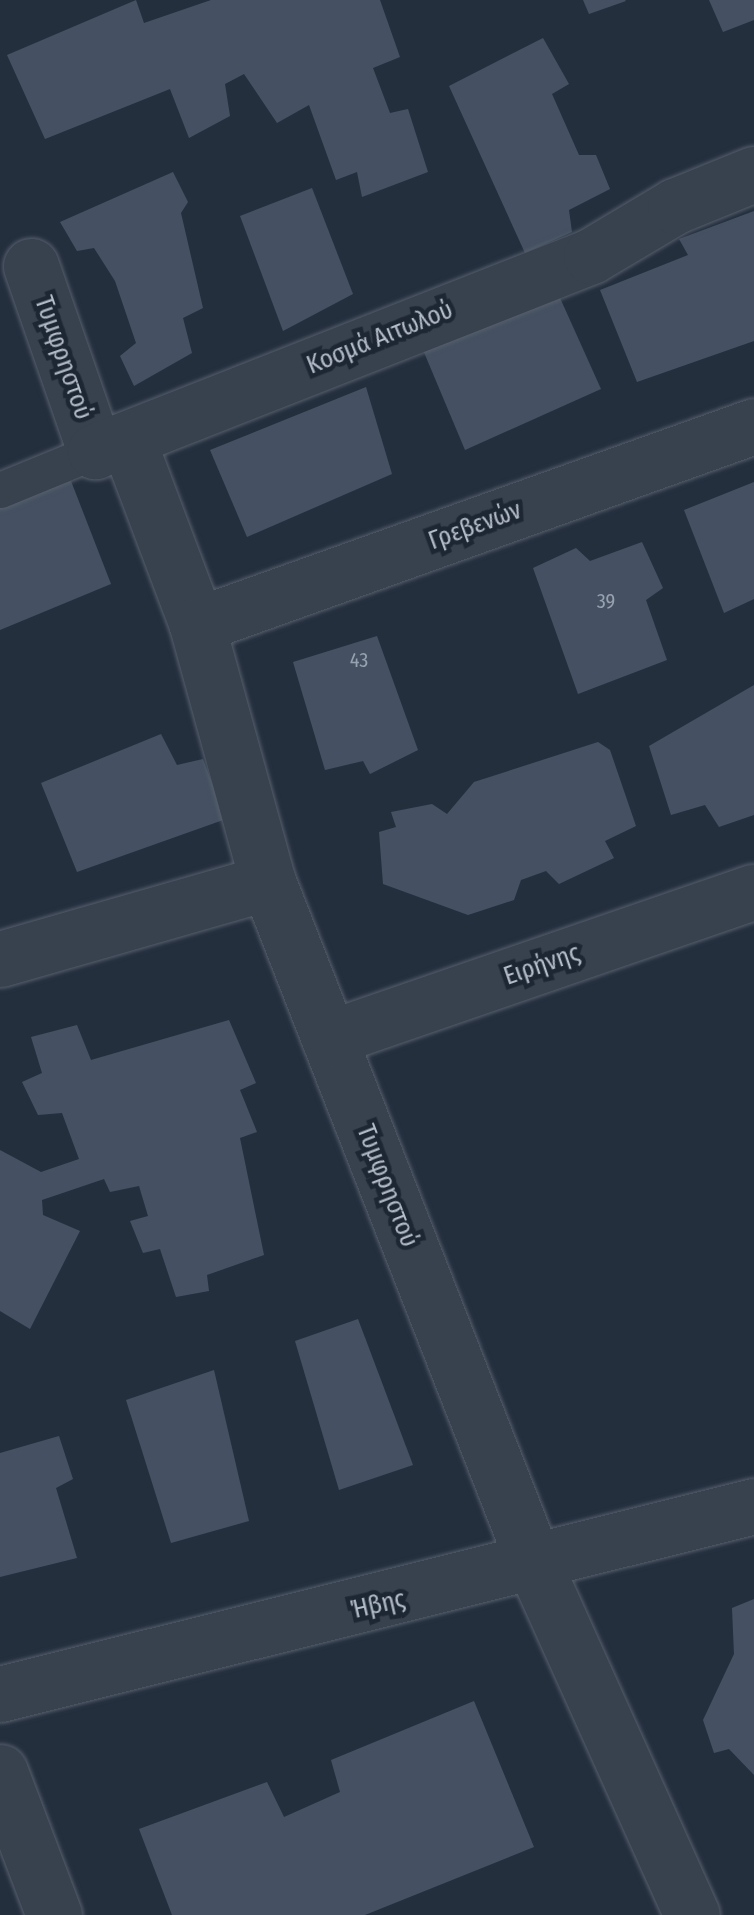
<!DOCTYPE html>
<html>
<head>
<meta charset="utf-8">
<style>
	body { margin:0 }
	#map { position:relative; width:754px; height:1915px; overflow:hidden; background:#242f3e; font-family:"Fira Sans Condensed",sans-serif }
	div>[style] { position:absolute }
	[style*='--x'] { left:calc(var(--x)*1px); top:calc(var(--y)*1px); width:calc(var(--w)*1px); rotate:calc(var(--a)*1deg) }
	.building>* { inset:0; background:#455162 }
	.roads { filter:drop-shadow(0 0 2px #565f6c) drop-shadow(0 0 2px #565f6c) }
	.service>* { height:35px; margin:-17.5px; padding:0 17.5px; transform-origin:17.5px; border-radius:17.5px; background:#38414e }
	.minor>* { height:55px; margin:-27.5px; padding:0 27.5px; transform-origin:27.5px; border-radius:27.5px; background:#38414e }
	span { translate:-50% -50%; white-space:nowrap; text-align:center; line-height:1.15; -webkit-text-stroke:9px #1d2633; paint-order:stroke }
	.number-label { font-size:20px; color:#98a1af }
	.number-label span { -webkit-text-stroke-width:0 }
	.street-label { font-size:25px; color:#b4bcc9 }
</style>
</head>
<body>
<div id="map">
	<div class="building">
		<div style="clip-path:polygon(136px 0,144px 23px,211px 0,380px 0,400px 57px,373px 68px,390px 113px,408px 109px,428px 172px,362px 197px,357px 172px,336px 180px,309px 105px,277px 123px,244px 74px,225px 84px,230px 116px,189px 138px,170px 89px,45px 139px,7px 55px)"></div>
		<div style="clip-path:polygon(583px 0,625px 0,626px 1px,589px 14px)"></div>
		<div style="clip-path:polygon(709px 0,754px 0,754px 20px,723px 32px)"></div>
		<div style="clip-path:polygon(543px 38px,569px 84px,552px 94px,579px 155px,596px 155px,610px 189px,569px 210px,572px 232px,525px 253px,449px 86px)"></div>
		<div style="clip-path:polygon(173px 172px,188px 202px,181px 213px,203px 308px,183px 318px,192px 353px,134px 386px,120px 356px,136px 343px,115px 281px,94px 248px,77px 251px,60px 222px)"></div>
		<div style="clip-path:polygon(312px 188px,353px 294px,283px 331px,240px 216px)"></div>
		<div style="clip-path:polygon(754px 211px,754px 341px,637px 382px,600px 290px,688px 255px,679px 239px)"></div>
		<div style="clip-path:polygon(556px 289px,601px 389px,465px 450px,423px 350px)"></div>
		<div style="clip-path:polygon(366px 387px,392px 474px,247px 537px,210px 450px)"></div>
		<div style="clip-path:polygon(71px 481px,111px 584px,0 630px,0 506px)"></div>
		<div style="clip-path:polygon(754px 482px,754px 599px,724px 613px,684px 510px)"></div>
		<div style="clip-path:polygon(642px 542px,663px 588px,646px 600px,667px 660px,578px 694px,533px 568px,576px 548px,590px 561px)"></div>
		<div style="clip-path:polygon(377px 636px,418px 750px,370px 774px,363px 761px,325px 770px,293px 662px)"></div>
		<div style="clip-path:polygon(754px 685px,754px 815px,719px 827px,705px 805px,671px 815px,649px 746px)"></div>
		<div style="clip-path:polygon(161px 734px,177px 765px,203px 759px,226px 819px,77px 872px,41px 783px)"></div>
		<div style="clip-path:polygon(598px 742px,610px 750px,636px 826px,605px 841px,614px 858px,559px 884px,546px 871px,521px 880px,514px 900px,468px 915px,383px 884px,379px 832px,396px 827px,391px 812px,432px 804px,447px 814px,474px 782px)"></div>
		<div style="clip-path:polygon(229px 1020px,256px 1083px,240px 1090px,257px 1132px,240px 1138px,264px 1255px,207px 1275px,209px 1291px,176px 1297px,160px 1249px,143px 1253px,130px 1221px,148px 1216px,139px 1186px,110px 1192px,104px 1179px,42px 1200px,43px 1215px,80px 1231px,30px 1329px,0 1311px,0 1150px,41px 1172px,79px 1159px,62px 1113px,38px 1115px,22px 1082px,42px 1073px,31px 1037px,77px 1025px,91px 1060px)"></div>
		<div style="clip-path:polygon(358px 1319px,413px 1465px,339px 1490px,295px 1341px)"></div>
		<div style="clip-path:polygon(214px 1370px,249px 1521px,171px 1543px,126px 1400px)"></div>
		<div style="clip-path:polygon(59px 1436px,73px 1479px,56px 1488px,77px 1558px,0 1577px,0 1453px)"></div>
		<div style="clip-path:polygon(754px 1599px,754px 1775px,729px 1749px,714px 1753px,703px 1720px,734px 1654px,732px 1608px)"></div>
		<div style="clip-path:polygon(474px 1701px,534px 1847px,365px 1915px,172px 1915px,139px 1829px,267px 1782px,284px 1817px,340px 1792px,331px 1760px)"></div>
	</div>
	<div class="roads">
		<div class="service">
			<div style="--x:0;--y:490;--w:103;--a:-22.3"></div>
		</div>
		<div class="minor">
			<div style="--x:31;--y:266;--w:196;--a:70.9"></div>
			<div style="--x:95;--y:451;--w:533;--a:-21.46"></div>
			<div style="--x:591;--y:256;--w:98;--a:-30.8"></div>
			<div style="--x:675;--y:206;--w:85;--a:-22.1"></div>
			<div style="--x:128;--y:441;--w:197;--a:69.4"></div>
			<div style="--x:197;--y:625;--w:267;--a:74.6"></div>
			<div style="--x:268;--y:882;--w:736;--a:68.66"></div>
			<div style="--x:536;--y:1568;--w:380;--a:65.8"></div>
			<div style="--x:197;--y:625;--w:591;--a:-19.66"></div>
			<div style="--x:0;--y:959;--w:279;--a:-16"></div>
			<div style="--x:329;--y:1038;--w:449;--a:-19"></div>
			<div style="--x:0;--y:1694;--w:777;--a:-14"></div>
			<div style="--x:0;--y:1772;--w:153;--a:69.3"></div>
		</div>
	</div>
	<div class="number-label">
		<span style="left:606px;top:601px">39</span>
		<span style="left:359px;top:660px">43</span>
	</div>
	<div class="street-label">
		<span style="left:380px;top:338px;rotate:-22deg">Κοσμά Αιτωλού</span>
		<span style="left:63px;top:358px;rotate:71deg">Τυμφρηστού</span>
		<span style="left:475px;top:526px;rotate:-20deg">Γρεβενών</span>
		<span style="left:542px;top:965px;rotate:-19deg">Ειρήνης</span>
		<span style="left:387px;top:1186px;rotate:69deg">Τυμφρηστού</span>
		<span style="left:378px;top:1605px;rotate:-13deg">Ήβης</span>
	</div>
</div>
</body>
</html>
